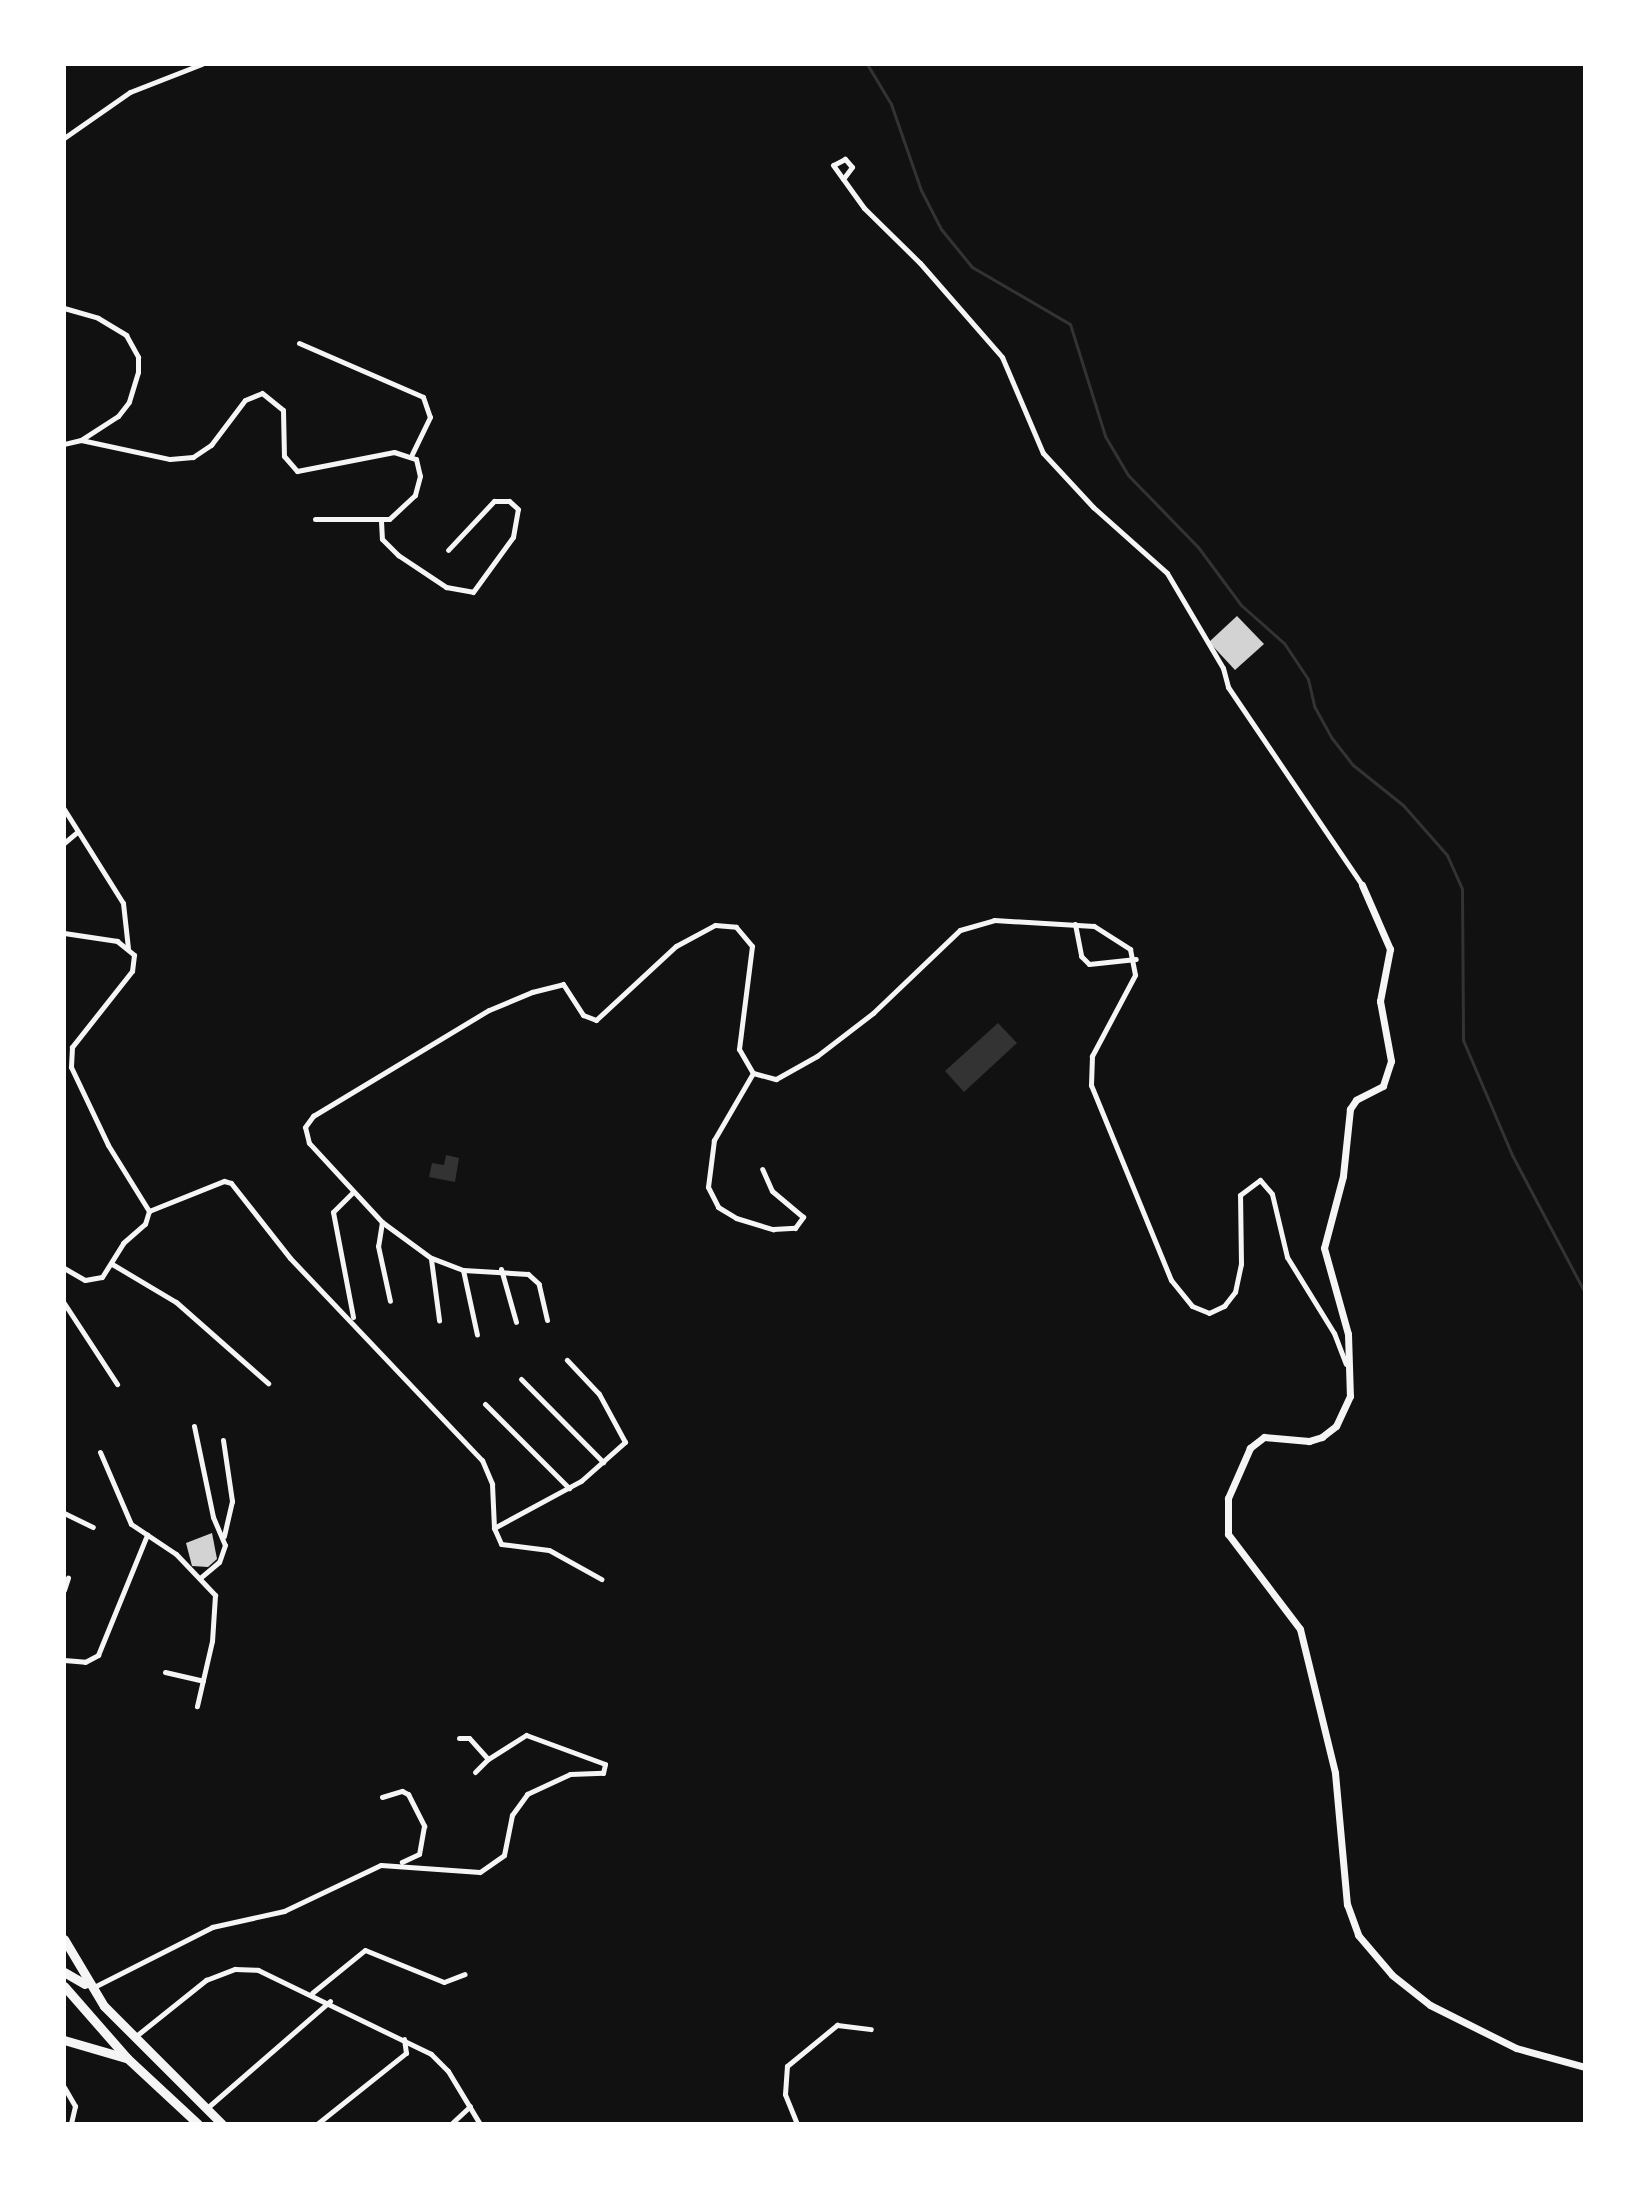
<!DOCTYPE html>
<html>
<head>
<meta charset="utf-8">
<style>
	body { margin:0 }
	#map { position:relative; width:1649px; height:2188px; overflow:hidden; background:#111; font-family:Mulish,sans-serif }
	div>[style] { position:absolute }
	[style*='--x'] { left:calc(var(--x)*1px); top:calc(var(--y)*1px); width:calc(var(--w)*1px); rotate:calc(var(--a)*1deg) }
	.water>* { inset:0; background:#333 }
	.stream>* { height:3px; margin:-1.5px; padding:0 1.5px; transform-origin:1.5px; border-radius:1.5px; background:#333 }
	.building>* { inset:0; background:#d3d3d3 }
	.minor>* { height:5px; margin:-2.5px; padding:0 2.5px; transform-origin:2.5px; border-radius:2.5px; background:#f5f5f5 }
	.tertiary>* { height:7px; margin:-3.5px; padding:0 3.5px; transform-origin:3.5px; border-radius:3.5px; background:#f5f5f5 }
	.trunk>* { height:9px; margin:-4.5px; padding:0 4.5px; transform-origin:4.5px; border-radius:4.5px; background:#f5f5f5 }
	span { translate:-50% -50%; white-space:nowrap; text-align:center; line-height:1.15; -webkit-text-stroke:7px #fff; paint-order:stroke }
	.frame { position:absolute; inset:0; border:66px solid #fff; pointer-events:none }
</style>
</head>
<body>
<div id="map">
	<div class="water">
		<div style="clip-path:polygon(998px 1023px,1017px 1043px,964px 1092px,945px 1071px)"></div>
		<div style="clip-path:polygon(446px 1155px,459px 1158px,455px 1182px,429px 1177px,432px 1163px,444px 1165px)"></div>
	</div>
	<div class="stream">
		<div style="--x:867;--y:64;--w:47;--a:59"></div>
		<div style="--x:891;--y:104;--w:91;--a:70.8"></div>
		<div style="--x:921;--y:190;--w:44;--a:62.9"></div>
		<div style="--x:941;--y:229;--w:49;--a:50.8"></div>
		<div style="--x:972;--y:267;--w:113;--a:30.2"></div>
		<div style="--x:1070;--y:324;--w:117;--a:72.6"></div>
		<div style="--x:1105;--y:436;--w:45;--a:59.5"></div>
		<div style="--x:1128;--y:475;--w:100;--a:45.8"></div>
		<div style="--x:1198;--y:547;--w:72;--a:53.4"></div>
		<div style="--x:1241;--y:605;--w:57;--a:41.5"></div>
		<div style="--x:1284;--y:643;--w:43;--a:56.3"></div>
		<div style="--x:1308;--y:679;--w:28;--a:77"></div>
		<div style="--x:1314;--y:706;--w:35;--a:61"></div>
		<div style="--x:1331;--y:737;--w:36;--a:52"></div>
		<div style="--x:1353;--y:765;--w:64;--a:38.7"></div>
		<div style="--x:1403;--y:805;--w:67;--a:48.7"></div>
		<div style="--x:1447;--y:855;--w:37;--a:66"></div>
		<div style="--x:1462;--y:889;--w:151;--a:89.6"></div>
		<div style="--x:1463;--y:1040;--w:125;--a:66.9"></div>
		<div style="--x:1512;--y:1155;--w:156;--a:62.1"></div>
	</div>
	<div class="building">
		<div style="clip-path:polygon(1237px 616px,1264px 644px,1235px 670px,1209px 642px)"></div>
		<div style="clip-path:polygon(212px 1533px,217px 1559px,208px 1567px,192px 1566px,186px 1543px)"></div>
	</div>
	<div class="minor">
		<div style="--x:64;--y:138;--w:80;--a:-34.9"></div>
		<div style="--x:130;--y:92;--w:77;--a:-21.3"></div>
		<div style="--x:843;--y:179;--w:15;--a:-53"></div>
		<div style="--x:852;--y:167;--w:11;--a:-131"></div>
		<div style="--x:845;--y:159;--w:13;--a:153"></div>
		<div style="--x:833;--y:165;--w:53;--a:54.2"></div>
		<div style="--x:864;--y:208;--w:78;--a:44.5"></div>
		<div style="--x:920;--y:263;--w:125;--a:48.9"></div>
		<div style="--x:1002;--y:357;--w:104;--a:66.9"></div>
		<div style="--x:1043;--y:453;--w:74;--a:47.2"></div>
		<div style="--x:1093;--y:507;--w:99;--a:41.7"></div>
		<div style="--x:1167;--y:573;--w:110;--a:59.5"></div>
		<div style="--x:1223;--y:668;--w:20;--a:75"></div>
		<div style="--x:1228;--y:687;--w:239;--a:55.9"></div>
		<div style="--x:64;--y:308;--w:35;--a:16"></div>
		<div style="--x:98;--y:318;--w:33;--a:31"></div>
		<div style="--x:126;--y:335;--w:25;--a:61"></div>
		<div style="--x:138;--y:357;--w:15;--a:90"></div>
		<div style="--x:138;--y:372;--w:31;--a:107"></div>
		<div style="--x:129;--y:402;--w:18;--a:128"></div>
		<div style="--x:118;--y:416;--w:44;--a:147"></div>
		<div style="--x:81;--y:440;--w:17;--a:167"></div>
		<div style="--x:299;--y:343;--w:135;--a:23.5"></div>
		<div style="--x:423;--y:397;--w:21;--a:71"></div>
		<div style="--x:430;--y:417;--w:41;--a:115.9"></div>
		<div style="--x:81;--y:440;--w:91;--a:12.1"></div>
		<div style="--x:170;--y:459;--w:23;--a:-5"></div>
		<div style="--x:193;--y:457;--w:22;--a:-34"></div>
		<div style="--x:211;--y:445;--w:56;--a:-52.9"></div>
		<div style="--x:245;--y:400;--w:18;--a:-22"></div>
		<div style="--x:262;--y:393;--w:27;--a:39"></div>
		<div style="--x:283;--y:410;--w:46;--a:88.8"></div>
		<div style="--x:284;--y:456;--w:20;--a:49"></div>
		<div style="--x:297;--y:471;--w:99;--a:-11.1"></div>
		<div style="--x:394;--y:452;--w:23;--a:18"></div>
		<div style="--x:416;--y:459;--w:17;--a:77"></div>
		<div style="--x:420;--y:476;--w:20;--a:105"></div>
		<div style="--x:415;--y:495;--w:35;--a:137"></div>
		<div style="--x:389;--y:519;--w:74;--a:180"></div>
		<div style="--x:381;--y:521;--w:18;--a:87"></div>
		<div style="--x:382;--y:539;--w:23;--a:45"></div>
		<div style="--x:398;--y:555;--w:58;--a:33.7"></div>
		<div style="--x:446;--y:587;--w:27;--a:10"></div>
		<div style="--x:473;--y:592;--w:68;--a:-54"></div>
		<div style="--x:513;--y:537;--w:28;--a:-80"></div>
		<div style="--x:518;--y:509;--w:12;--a:-138"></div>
		<div style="--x:509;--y:501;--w:15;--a:180"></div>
		<div style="--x:494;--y:501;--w:67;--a:133.2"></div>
		<div style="--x:64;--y:809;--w:111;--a:57.9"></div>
		<div style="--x:123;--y:903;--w:45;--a:83.7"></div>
		<div style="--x:64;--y:843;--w:17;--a:-40"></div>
		<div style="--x:1075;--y:924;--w:33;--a:79"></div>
		<div style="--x:1081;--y:956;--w:11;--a:45"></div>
		<div style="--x:1089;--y:964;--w:47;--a:-6.1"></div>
		<div style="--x:64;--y:933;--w:54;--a:8.6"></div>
		<div style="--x:117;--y:941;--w:22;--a:39"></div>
		<div style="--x:134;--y:955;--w:16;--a:97"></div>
		<div style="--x:132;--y:971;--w:97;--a:128.3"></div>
		<div style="--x:72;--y:1047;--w:20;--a:93"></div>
		<div style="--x:71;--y:1067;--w:86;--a:64.6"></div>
		<div style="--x:108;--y:1145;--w:78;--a:58.2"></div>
		<div style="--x:753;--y:1073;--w:78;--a:120.2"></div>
		<div style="--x:714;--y:1140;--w:47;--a:97.3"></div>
		<div style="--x:708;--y:1187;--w:22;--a:63"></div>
		<div style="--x:718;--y:1207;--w:21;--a:31"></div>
		<div style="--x:736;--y:1218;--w:39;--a:17"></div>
		<div style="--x:773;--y:1229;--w:22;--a:-3"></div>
		<div style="--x:795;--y:1228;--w:14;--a:-54"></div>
		<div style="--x:803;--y:1217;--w:40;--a:-140"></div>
		<div style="--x:772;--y:1191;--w:24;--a:-114"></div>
		<div style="--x:352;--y:1193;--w:27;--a:135"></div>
		<div style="--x:333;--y:1212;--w:107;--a:79.2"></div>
		<div style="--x:382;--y:1222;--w:24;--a:99"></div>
		<div style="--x:378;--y:1246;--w:56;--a:77.7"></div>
		<div style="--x:431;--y:1259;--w:62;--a:82.5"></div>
		<div style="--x:112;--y:1264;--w:74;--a:30.7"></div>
		<div style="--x:176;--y:1302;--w:123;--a:41.4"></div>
		<div style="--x:64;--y:1268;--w:24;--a:30"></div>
		<div style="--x:85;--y:1280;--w:17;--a:-10"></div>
		<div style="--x:102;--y:1277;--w:40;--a:-58"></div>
		<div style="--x:123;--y:1243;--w:29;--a:-41"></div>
		<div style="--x:145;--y:1224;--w:14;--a:-73"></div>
		<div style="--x:149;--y:1211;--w:81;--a:-21.8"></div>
		<div style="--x:224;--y:1181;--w:7;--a:16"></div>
		<div style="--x:231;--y:1183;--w:95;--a:51.8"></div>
		<div style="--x:290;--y:1258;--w:279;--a:46.5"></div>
		<div style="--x:482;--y:1460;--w:26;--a:67"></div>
		<div style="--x:492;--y:1484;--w:44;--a:87.4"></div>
		<div style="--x:494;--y:1528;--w:99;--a:-28.4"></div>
		<div style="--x:581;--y:1481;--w:59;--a:-41.6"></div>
		<div style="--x:625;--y:1442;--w:55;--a:-118.4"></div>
		<div style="--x:599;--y:1394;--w:47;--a:-133.3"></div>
		<div style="--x:501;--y:1269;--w:55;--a:74.2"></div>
		<div style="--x:463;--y:1270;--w:66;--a:77.8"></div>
		<div style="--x:64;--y:1303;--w:97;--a:56.8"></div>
		<div style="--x:547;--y:1320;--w:37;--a:-103"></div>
		<div style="--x:539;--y:1284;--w:15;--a:-138"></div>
		<div style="--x:528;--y:1274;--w:65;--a:-176.5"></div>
		<div style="--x:463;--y:1270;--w:34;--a:-159"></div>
		<div style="--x:431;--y:1258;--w:61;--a:-143.7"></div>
		<div style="--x:382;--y:1222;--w:108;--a:-132.7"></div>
		<div style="--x:309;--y:1143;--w:16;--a:-104"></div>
		<div style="--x:305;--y:1127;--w:14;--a:-54"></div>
		<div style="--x:313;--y:1116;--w:205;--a:-31.1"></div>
		<div style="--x:489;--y:1010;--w:47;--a:-22.7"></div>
		<div style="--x:532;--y:992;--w:32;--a:-14"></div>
		<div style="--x:563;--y:984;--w:37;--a:57"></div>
		<div style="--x:583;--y:1015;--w:14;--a:21"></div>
		<div style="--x:596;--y:1020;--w:109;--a:-42.8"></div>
		<div style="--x:676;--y:946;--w:44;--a:-28.3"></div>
		<div style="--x:715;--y:925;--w:21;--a:5"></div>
		<div style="--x:736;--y:927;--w:25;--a:50"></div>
		<div style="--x:752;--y:946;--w:104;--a:97.2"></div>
		<div style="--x:739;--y:1049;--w:28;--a:60"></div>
		<div style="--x:753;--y:1073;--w:24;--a:15"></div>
		<div style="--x:776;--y:1079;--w:47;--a:-29.3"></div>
		<div style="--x:817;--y:1056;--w:71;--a:-37.5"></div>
		<div style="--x:873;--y:1013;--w:120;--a:-43.7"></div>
		<div style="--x:960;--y:930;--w:35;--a:-16"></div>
		<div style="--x:994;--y:920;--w:100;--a:3.4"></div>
		<div style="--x:1094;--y:926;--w:43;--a:32.6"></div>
		<div style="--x:1130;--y:949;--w:26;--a:79"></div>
		<div style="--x:1135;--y:975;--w:92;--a:118"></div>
		<div style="--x:1092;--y:1056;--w:29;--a:92"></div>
		<div style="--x:1091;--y:1085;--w:211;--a:67.7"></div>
		<div style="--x:1171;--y:1280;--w:33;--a:51"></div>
		<div style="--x:1192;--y:1306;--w:18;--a:22"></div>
		<div style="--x:1209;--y:1313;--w:17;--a:-25"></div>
		<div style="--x:1224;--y:1306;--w:18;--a:-52"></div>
		<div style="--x:1235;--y:1292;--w:29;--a:-78"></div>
		<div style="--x:1241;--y:1264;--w:69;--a:-90.8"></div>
		<div style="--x:1240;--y:1195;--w:25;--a:-37"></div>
		<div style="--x:1260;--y:1180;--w:18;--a:49"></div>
		<div style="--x:1272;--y:1194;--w:65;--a:76.6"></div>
		<div style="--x:1287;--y:1257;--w:89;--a:58.3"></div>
		<div style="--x:1334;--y:1333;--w:33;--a:69"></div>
		<div style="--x:521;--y:1379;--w:117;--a:45.3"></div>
		<div style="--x:485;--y:1404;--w:119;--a:45"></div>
		<div style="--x:194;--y:1426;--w:93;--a:78.2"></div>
		<div style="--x:213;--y:1517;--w:30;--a:67"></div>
		<div style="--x:225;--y:1545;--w:18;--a:109"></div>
		<div style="--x:219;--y:1562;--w:25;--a:140"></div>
		<div style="--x:223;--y:1440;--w:62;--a:81.6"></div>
		<div style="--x:232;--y:1501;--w:36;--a:103"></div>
		<div style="--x:100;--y:1452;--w:78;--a:66.7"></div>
		<div style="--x:131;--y:1524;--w:54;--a:33.7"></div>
		<div style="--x:176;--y:1554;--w:57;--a:46.4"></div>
		<div style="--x:215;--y:1595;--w:46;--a:93.7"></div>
		<div style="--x:212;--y:1641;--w:67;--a:103"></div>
		<div style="--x:64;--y:1513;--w:32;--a:26"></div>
		<div style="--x:494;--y:1528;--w:17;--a:66"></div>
		<div style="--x:501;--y:1544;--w:48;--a:7.1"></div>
		<div style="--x:549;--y:1550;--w:60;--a:29.1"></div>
		<div style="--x:64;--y:1590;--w:13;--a:-72"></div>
		<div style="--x:64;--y:1660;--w:21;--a:5"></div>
		<div style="--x:85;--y:1662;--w:15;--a:-28"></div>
		<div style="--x:98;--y:1655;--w:130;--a:-67.8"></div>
		<div style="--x:165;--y:1672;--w:39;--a:13"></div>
		<div style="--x:475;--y:1772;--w:18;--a:-45"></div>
		<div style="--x:382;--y:1797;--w:21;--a:-17"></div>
		<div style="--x:402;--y:1791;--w:7;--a:27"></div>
		<div style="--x:408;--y:1794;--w:36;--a:63"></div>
		<div style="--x:424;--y:1826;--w:28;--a:100"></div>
		<div style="--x:419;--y:1854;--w:19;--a:155"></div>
		<div style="--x:92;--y:1988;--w:135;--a:-26.9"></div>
		<div style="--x:212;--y:1927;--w:74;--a:-12.5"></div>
		<div style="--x:284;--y:1911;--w:107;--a:-25.4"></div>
		<div style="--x:381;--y:1865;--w:99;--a:4"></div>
		<div style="--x:480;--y:1872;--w:29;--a:-35"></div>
		<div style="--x:504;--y:1855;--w:41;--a:-78.7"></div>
		<div style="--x:512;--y:1815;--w:26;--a:-54"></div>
		<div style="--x:527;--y:1794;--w:47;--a:-24.9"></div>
		<div style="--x:570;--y:1774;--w:33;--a:-2"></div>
		<div style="--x:603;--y:1773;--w:9;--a:-77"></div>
		<div style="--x:605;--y:1764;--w:84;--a:-159.8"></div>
		<div style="--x:526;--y:1735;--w:45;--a:147.7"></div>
		<div style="--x:488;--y:1759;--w:28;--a:-132"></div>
		<div style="--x:469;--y:1738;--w:10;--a:180"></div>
		<div style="--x:312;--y:1993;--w:68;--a:-39.1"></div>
		<div style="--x:365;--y:1950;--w:85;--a:22.1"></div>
		<div style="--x:444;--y:1982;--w:22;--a:-21"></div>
		<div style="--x:136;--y:2036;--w:90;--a:-38.7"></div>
		<div style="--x:206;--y:1980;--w:31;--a:-21"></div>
		<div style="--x:235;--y:1969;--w:23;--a:2"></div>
		<div style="--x:258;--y:1970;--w:192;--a:25.9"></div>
		<div style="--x:431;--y:2054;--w:24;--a:45"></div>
		<div style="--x:448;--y:2071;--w:62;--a:58.9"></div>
		<div style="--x:64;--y:2087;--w:22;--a:60"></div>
		<div style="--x:75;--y:2106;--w:18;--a:103"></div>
		<div style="--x:207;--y:2108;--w:163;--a:-41"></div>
		<div style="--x:317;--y:2124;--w:114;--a:-38.6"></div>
		<div style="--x:406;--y:2053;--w:14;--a:-98"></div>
		<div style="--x:451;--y:2124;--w:26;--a:-43"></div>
		<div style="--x:797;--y:2124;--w:32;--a:-112"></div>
		<div style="--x:785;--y:2094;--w:28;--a:-86"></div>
		<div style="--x:787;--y:2066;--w:65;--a:-39.4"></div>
		<div style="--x:837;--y:2025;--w:34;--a:7"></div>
	</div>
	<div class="tertiary">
		<div style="--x:1362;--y:885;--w:70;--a:66.4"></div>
		<div style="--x:1390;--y:949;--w:53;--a:100.9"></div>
		<div style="--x:1380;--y:1001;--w:61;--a:79.6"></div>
		<div style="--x:1391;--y:1061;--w:26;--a:108"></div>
		<div style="--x:1383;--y:1086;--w:30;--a:153"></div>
		<div style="--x:1356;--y:1100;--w:11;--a:124"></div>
		<div style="--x:1350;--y:1109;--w:67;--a:96"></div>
		<div style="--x:1343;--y:1176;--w:74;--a:104.8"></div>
		<div style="--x:1324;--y:1248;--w:89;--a:74.4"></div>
		<div style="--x:1348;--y:1334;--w:62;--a:88.2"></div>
		<div style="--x:1350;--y:1396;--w:33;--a:115"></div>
		<div style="--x:1336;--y:1426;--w:18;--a:142"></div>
		<div style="--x:1322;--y:1437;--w:14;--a:163"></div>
		<div style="--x:1309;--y:1441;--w:45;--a:-174.9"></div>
		<div style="--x:1264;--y:1437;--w:18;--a:142"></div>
		<div style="--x:1250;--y:1448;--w:55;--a:113.7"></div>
		<div style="--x:1228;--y:1498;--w:36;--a:90"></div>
		<div style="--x:1228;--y:1534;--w:119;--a:52.8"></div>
		<div style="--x:1300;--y:1629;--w:148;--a:76.3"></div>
		<div style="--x:1335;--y:1773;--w:132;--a:84.8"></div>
		<div style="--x:1347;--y:1904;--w:33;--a:70"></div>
		<div style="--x:1358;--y:1935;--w:52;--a:49.6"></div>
		<div style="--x:1392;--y:1975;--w:48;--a:38.3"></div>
		<div style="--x:1430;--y:2005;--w:96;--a:26.6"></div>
		<div style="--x:1516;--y:2048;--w:72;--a:15.4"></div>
	</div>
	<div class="trunk">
		<div style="--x:64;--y:1939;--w:78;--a:59.2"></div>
		<div style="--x:104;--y:2006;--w:167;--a:45"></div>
		<div style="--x:64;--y:1972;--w:24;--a:30"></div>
		<div style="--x:64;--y:1986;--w:96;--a:48.8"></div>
		<div style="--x:127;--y:2058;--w:97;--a:42.9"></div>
		<div style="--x:64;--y:2040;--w:65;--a:16.2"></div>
	</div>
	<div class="frame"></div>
</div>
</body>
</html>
